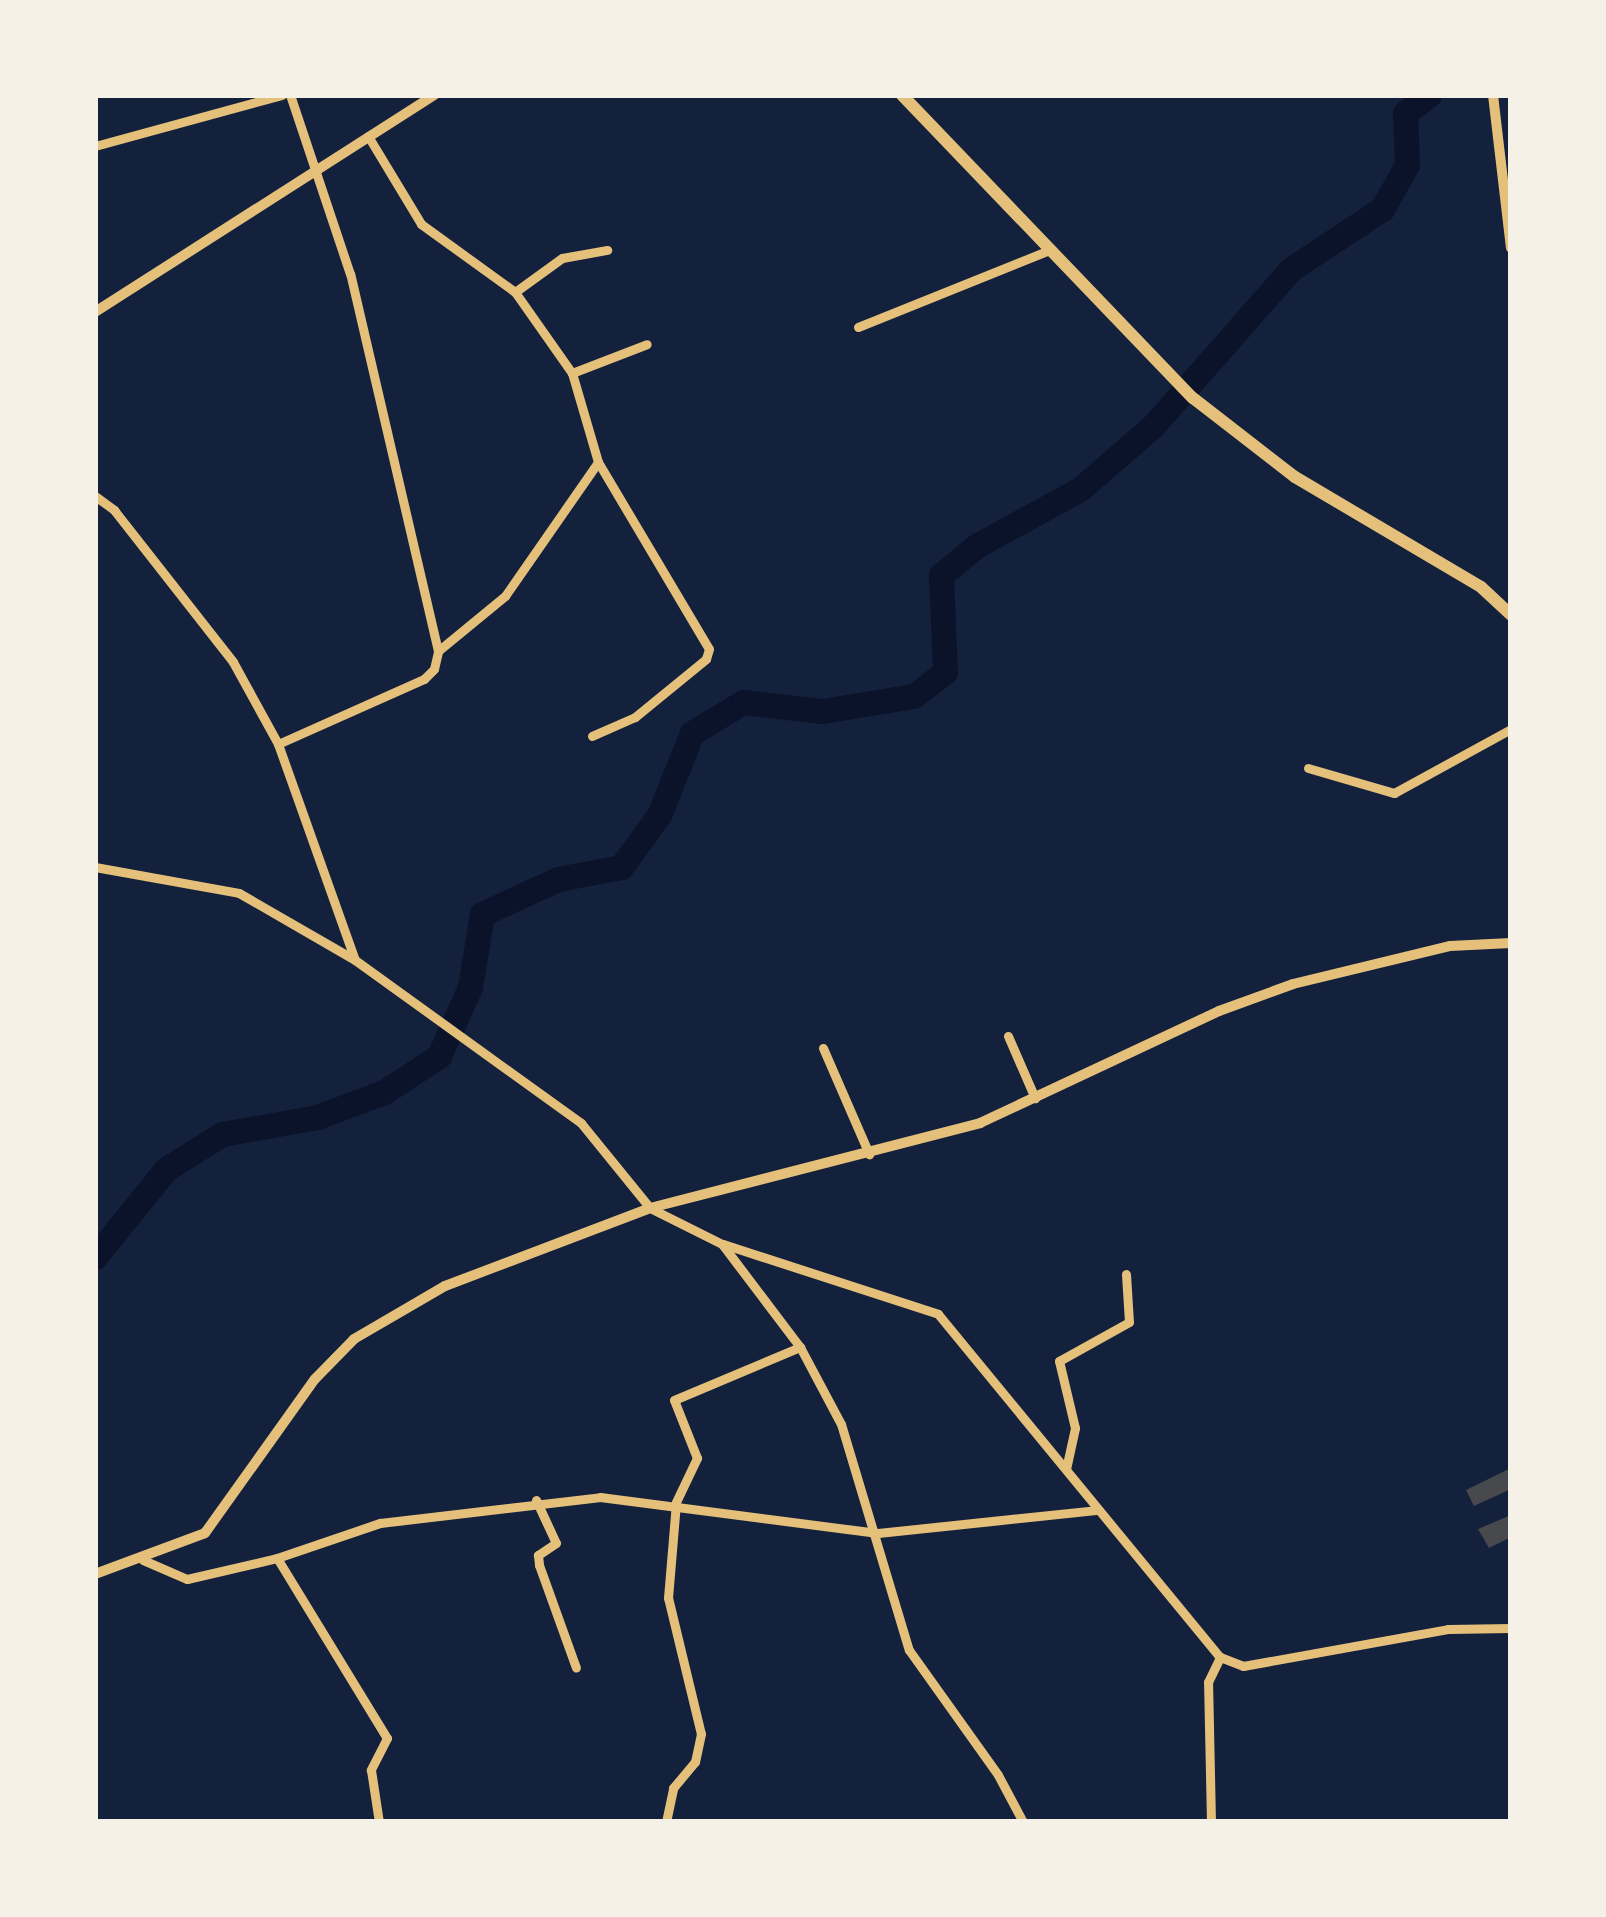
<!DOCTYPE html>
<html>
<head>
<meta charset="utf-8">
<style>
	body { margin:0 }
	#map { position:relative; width:1606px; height:1917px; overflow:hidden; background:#14213d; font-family:"Source Sans 3",sans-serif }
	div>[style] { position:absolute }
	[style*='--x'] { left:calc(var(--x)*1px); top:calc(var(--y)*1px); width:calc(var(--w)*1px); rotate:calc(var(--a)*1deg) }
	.river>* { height:25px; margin:-12.5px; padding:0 12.5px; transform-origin:12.5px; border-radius:12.5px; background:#0b132b }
	.building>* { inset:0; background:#48494c }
	.minor>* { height:9px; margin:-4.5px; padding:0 4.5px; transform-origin:4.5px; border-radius:4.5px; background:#e5c07b }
	.tertiary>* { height:10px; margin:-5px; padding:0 5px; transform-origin:5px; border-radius:5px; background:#e5c07b }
	.primary>* { height:12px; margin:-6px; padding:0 6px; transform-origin:6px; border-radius:6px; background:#e5c07b }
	span { translate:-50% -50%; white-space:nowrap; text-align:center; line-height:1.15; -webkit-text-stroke:10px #f6f1e7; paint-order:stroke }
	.frame { position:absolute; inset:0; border:98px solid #f6f1e7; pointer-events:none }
</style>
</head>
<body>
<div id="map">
	<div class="river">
		<div style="--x:95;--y:1257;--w:113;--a:-51.1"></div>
		<div style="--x:166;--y:1169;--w:66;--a:-32"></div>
		<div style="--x:222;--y:1134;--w:97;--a:-10.1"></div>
		<div style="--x:317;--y:1117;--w:72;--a:-20.5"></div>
		<div style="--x:384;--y:1092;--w:66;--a:-33.2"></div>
		<div style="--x:439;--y:1056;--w:76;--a:-65.8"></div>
		<div style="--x:470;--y:987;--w:74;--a:-80.7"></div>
		<div style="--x:482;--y:914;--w:84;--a:-24.7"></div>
		<div style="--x:558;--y:879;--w:64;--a:-10.8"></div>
		<div style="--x:621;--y:867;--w:64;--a:-53.8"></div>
		<div style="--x:659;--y:815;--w:88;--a:-68.1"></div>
		<div style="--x:692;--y:733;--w:60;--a:-31.3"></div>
		<div style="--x:743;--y:702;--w:80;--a:6.5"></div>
		<div style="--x:822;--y:711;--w:93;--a:-9.3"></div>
		<div style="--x:914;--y:696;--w:39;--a:-38"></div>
		<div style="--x:945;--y:672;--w:97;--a:-92.4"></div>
		<div style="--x:941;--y:575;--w:45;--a:-39.6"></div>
		<div style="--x:976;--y:546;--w:119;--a:-28.7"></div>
		<div style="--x:1080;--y:489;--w:96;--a:-40.8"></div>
		<div style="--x:1153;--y:426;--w:209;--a:-48.7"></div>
		<div style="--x:1291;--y:269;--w:109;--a:-33.4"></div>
		<div style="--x:1382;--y:209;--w:51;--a:-60.4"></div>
		<div style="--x:1407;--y:165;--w:52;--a:-92.2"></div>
		<div style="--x:1405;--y:113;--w:30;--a:-37"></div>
	</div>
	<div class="building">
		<div style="clip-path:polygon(1511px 1468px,1511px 1489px,1474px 1506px,1466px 1490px)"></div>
		<div style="clip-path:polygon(1511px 1515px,1511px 1537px,1489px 1548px,1478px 1529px)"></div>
	</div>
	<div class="minor">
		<div style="--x:368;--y:136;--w:103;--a:58.9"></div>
		<div style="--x:421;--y:224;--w:116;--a:35.9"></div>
		<div style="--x:515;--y:292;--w:99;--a:54.9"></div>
		<div style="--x:572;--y:373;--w:93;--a:73.7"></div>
		<div style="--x:598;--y:462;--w:217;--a:59.3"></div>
		<div style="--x:709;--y:649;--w:10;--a:107"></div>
		<div style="--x:706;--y:659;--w:92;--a:140.8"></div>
		<div style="--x:635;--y:717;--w:47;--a:156.2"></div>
		<div style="--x:95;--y:146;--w:194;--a:-15.3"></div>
		<div style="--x:515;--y:292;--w:58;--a:-35.9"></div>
		<div style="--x:562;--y:258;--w:46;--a:-10.1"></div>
		<div style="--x:858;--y:327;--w:207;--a:-21.9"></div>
		<div style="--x:572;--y:373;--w:80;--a:-21.1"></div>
		<div style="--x:95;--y:496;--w:24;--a:36"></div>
		<div style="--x:114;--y:510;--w:193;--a:51.9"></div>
		<div style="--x:233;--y:662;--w:94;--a:61.2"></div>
		<div style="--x:278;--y:744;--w:229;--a:70.4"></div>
		<div style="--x:438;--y:651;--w:87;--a:-39.4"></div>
		<div style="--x:505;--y:596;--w:163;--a:-55.2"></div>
		<div style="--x:278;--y:744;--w:160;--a:-24"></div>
		<div style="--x:424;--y:679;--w:14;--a:-45"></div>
		<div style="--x:434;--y:669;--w:18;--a:-77"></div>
		<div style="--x:438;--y:651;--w:387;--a:-103.1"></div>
		<div style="--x:350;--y:274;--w:189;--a:-108.5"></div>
		<div style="--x:1308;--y:768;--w:90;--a:16.2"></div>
		<div style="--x:1394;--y:793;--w:133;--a:-28.7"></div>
		<div style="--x:95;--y:867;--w:146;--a:10.2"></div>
		<div style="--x:239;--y:893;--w:134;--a:30"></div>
		<div style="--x:355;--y:960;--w:279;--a:35.8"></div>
		<div style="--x:581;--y:1123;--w:109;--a:50.9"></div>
		<div style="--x:650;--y:1208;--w:80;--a:26.6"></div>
		<div style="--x:722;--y:1244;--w:129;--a:52.9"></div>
		<div style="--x:800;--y:1347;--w:87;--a:62"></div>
		<div style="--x:841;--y:1424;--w:236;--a:73.3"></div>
		<div style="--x:909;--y:1650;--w:153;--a:54.5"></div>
		<div style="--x:998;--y:1775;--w:53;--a:62"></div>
		<div style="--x:1008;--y:1036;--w:68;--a:66.5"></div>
		<div style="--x:823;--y:1048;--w:116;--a:66.5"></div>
		<div style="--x:723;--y:1244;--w:226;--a:18"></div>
		<div style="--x:938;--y:1314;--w:444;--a:50.6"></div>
		<div style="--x:1220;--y:1657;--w:25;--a:21"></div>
		<div style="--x:1243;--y:1666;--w:208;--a:-10.2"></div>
		<div style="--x:1448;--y:1629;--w:63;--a:-0.9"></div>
		<div style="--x:1066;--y:1469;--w:42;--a:-77.6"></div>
		<div style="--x:1075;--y:1428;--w:69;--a:-103.4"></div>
		<div style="--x:1059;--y:1361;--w:80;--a:-29.1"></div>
		<div style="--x:1129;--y:1322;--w:48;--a:-93.6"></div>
		<div style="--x:536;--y:1500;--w:47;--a:65.1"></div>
		<div style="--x:556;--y:1543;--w:22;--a:146"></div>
		<div style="--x:538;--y:1555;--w:10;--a:84"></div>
		<div style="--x:539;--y:1565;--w:109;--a:70.2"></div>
		<div style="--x:277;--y:1558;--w:211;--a:58.6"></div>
		<div style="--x:387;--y:1738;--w:36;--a:117"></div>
		<div style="--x:371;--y:1770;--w:53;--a:81.3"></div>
		<div style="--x:143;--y:1560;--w:48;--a:23.4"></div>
		<div style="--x:187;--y:1579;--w:92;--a:-13.1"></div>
		<div style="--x:277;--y:1558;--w:109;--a:-18.8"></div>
		<div style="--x:380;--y:1523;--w:222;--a:-6.7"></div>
		<div style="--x:600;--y:1497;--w:280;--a:7.4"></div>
		<div style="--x:878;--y:1533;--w:219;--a:-6"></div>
		<div style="--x:666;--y:1822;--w:35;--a:-78"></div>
		<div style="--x:673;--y:1788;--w:34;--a:-50"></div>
		<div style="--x:695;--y:1762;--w:29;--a:-78"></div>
		<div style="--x:701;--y:1734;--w:140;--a:-103.6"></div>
		<div style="--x:668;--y:1598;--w:96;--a:-85.2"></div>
		<div style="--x:676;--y:1502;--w:49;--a:-64.5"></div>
		<div style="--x:697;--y:1458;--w:62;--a:-111.6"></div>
		<div style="--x:674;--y:1400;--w:137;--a:-22.8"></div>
		<div style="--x:1211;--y:1822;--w:140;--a:-91.2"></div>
		<div style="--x:1208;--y:1682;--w:28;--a:-64"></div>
	</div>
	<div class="tertiary">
		<div style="--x:1493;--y:95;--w:154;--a:83.3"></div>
		<div style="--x:95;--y:312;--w:403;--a:-32.6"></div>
		<div style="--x:95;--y:1574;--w:117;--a:-20.4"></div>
		<div style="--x:205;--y:1533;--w:189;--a:-54.5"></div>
		<div style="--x:315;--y:1379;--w:56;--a:-45.7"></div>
		<div style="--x:354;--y:1339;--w:105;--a:-30.2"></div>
		<div style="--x:445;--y:1286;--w:219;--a:-20.8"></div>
		<div style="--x:650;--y:1208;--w:341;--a:-14.4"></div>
		<div style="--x:980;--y:1123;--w:264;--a:-25.1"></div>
		<div style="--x:1219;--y:1011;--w:79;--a:-20"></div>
		<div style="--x:1293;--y:984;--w:162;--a:-13.6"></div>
		<div style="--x:1450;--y:946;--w:61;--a:-2.8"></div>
	</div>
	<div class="primary">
		<div style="--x:902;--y:95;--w:420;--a:46.2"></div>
		<div style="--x:1193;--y:398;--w:129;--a:37.8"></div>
		<div style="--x:1295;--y:477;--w:216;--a:30.6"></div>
		<div style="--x:1481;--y:587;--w:41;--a:43"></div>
	</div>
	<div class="frame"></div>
</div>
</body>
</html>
